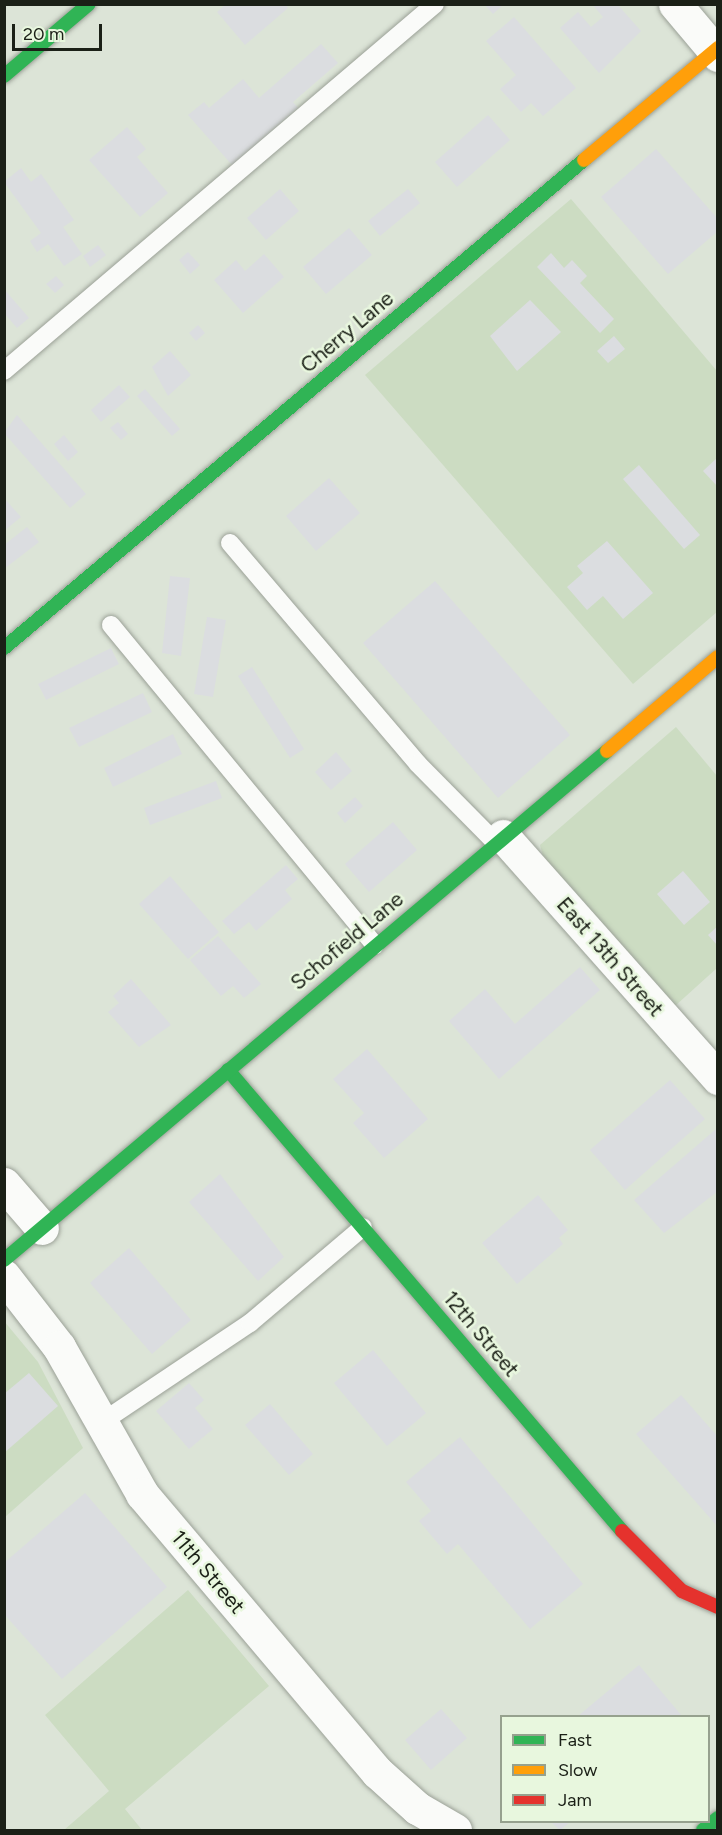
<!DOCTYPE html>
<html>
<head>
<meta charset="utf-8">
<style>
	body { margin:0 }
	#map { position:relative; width:722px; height:1835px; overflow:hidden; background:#dce4d7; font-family:Figtree,sans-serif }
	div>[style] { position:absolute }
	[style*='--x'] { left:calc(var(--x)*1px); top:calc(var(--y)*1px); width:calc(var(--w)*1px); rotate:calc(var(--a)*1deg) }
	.green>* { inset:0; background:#ccdcc2 }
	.building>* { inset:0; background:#dbdde0 }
	.roads { filter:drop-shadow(0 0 2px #9ba197) drop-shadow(0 0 2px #9ba197) }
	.lane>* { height:18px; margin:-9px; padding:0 9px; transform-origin:9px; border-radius:9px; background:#fafbf9 }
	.street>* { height:33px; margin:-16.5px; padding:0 16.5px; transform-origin:16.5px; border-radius:16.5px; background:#fafbf9 }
	.fast>* { height:14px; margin:-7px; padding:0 7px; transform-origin:7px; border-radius:7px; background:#30b455 }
	.slow>* { height:14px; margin:-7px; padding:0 7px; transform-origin:7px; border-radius:7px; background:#ff9f0a }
	.jam>* { height:14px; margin:-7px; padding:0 7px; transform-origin:7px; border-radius:7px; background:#e5322d }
	span { translate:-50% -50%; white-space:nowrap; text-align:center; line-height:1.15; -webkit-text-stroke:5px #e8f7de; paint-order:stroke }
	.street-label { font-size:21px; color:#1b2017 }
	.frame { position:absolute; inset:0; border:6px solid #1b2017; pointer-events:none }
	.legend { position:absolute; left:500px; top:1715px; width:210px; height:108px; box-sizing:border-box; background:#e8f7de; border:2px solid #96a18e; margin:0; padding:8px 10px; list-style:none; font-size:18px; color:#1b2017 }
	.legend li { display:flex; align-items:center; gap:12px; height:30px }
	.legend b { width:30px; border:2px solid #96a18e }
	.scale { position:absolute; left:12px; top:24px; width:90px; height:27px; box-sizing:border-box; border:3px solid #1b2017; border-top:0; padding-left:8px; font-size:18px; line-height:21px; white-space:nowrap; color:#1b2017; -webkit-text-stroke:4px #e8f7de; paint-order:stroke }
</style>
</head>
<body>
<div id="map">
	<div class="green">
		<div style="clip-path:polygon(571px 199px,717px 371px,717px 612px,633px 684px,365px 375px)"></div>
		<div style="clip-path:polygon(676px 727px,717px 776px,717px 968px,675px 1006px,543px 856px,540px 845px)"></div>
		<div style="clip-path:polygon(4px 1321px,38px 1362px,83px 1448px,5px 1517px)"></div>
		<div style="clip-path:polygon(188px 1590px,269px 1686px,125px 1809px,142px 1830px,64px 1830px,109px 1791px,45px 1715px)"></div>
	</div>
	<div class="building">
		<div style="clip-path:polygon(226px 4px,285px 4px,288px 8px,245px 45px,217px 12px)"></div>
		<div style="clip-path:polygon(484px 4px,504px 4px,493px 14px)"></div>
		<div style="clip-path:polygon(592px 4px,617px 4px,641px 31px,599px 73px,560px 28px,578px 12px,591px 27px,603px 17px)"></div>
		<div style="clip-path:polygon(514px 17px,576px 88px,543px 116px,531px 103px,521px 112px,500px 89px,516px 75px,486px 41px)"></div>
		<div style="clip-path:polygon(321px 44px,338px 63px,293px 102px,298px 108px,232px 165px,188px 115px,204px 102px,209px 108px,243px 79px,259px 98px)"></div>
		<div style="clip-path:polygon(488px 115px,510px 140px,457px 187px,435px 162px)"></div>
		<div style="clip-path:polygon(127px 127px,146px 149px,137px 157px,168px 193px,140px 217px,89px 160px)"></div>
		<div style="clip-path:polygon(656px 149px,718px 219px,718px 231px,668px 274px,601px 197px)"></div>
		<div style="clip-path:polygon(21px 168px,31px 182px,41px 174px,74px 220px,63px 227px,82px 254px,64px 266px,48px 244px,37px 252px,30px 241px,41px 233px,4px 182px)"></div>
		<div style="clip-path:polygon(280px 189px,299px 211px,266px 240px,247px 218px)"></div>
		<div style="clip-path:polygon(408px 189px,420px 203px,380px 236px,368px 221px)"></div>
		<div style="clip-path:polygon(349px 228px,372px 255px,326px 294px,303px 267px)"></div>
		<div style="clip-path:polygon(98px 245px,106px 255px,90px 267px,83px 256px)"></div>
		<div style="clip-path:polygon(188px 252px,200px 265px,190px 274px,179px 260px)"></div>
		<div style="clip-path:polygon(551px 253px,564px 268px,572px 260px,587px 276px,580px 283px,614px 319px,600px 333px,537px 267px)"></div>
		<div style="clip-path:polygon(264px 254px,284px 277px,243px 313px,214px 280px,236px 260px,245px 271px)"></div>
		<div style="clip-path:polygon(56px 276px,64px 285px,55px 293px,46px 284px)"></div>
		<div style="clip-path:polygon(4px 289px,29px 318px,17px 328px,4px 313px)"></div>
		<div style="clip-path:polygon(530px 300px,561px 332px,517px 371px,490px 336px)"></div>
		<div style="clip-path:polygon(198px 325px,205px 333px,196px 341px,189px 333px)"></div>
		<div style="clip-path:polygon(614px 336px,625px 349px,608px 363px,597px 351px)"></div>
		<div style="clip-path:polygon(170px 351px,191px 375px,168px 396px,152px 367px)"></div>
		<div style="clip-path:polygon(119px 385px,130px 397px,101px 422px,91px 410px)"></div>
		<div style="clip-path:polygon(145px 389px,180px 429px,172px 436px,137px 396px)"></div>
		<div style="clip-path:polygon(17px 415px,86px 494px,70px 508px,4px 433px)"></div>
		<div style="clip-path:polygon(118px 422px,128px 434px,121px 440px,110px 428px)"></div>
		<div style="clip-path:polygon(64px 435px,78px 452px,68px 461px,54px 444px)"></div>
		<div style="clip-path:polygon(718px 457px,718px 487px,703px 471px)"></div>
		<div style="clip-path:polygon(639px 465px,700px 535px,684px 549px,623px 479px)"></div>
		<div style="clip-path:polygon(329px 478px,360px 513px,316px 551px,286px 516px)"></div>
		<div style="clip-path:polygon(4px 498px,21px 517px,4px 531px)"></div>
		<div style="clip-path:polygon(27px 527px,39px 542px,4px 569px,4px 545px)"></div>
		<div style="clip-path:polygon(607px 541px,653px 593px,623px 619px,603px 596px,587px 610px,567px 587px,583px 573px,577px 566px)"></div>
		<div style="clip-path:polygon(170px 576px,190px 578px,181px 656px,162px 653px)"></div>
		<div style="clip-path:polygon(435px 581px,570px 735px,498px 798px,363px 643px)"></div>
		<div style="clip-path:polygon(207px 617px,226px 620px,213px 697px,194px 694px)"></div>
		<div style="clip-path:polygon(111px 648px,119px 664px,46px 700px,38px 684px)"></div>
		<div style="clip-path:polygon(252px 667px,304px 749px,290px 758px,238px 676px)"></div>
		<div style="clip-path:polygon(143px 693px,152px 712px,79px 747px,69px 728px)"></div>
		<div style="clip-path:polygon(173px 734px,182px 754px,113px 787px,104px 768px)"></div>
		<div style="clip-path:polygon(336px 752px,352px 771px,331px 790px,315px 772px)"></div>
		<div style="clip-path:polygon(216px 781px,222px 798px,150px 825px,144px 808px)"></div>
		<div style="clip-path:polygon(355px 797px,363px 806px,345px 823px,337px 813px)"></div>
		<div style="clip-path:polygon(393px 822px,417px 850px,369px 892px,345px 864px)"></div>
		<div style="clip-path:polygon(286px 865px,298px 879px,285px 890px,292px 899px,256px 931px,249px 922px,234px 934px,222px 921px)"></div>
		<div style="clip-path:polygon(683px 871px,710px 902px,684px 925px,657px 894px)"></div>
		<div style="clip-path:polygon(170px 876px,219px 932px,188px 959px,139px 904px)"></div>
		<div style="clip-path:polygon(718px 926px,718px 946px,708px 935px)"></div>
		<div style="clip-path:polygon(218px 936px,261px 984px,244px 998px,233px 986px,221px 996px,190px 960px)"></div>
		<div style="clip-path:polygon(580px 967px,600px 990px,499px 1079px,449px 1021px,485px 989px,515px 1024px)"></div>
		<div style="clip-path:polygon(131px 979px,171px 1025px,139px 1047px,108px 1012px,119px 1003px,113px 996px)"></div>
		<div style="clip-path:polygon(367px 1049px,428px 1119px,384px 1158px,353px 1123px,364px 1113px,333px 1079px)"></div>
		<div style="clip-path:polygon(670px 1080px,705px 1119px,625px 1190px,590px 1150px)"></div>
		<div style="clip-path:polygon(716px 1129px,718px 1191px,664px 1233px,634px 1200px)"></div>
		<div style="clip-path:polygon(220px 1174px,284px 1257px,258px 1281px,189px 1202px)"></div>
		<div style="clip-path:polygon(538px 1195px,568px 1230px,559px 1238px,563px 1244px,517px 1284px,482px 1243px)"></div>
		<div style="clip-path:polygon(129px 1248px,191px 1320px,152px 1354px,90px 1283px)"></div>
		<div style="clip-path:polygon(373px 1350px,426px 1413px,387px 1446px,334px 1383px)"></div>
		<div style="clip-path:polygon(29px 1373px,58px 1406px,4px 1453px,4px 1394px)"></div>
		<div style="clip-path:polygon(189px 1383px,204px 1400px,195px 1408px,213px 1429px,189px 1449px,156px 1411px)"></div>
		<div style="clip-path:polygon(681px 1395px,718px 1437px,718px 1527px,636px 1434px)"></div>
		<div style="clip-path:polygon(270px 1404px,313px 1454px,289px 1475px,245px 1425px)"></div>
		<div style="clip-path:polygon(460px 1437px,583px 1584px,530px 1629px,458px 1544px,447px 1554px,419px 1521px,431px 1511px,406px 1482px)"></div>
		<div style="clip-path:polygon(85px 1493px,167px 1587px,62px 1679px,4px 1614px,4px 1563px)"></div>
		<div style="clip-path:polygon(639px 1665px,682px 1716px,578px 1716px)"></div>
		<div style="clip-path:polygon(441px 1709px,467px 1738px,431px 1770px,405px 1740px)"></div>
		<div style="clip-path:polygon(551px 1822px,570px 1822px,560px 1830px)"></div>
	</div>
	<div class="roads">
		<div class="lane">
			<div style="--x:4;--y:371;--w:566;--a:-40.41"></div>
			<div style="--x:230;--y:543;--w:290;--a:49.6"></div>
			<div style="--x:418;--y:764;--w:111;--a:45.4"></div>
			<div style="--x:111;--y:625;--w:415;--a:50.5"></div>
			<div style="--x:102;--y:1422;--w:178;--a:-33.8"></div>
			<div style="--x:250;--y:1323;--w:148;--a:-40.3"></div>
		</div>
		<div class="street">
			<div style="--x:675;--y:4;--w:67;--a:49.9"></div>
			<div style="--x:503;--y:836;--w:324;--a:48.4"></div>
			<div style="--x:4;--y:1184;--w:58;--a:49.2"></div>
			<div style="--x:4;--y:1276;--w:90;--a:52.2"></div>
			<div style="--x:59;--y:1347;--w:169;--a:60.5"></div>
			<div style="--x:142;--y:1494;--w:364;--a:49.8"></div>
			<div style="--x:377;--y:1772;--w:54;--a:42"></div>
			<div style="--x:417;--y:1808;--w:44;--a:30.1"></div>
		</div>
		<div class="fast">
			<div style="--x:4;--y:76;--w:111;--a:-40.3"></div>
			<div style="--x:4;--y:648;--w:758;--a:-40.08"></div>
			<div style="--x:228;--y:1070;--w:606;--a:49.48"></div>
			<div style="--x:4;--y:1260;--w:789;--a:-40.17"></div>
			<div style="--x:703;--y:1830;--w:19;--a:-39"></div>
		</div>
		<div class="slow">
			<div style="--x:584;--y:160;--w:175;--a:-39.9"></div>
			<div style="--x:607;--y:751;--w:145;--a:-40.3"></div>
		</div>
		<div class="jam">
			<div style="--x:622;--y:1531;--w:85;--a:45"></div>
			<div style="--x:682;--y:1591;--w:39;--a:24"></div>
		</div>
	</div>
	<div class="street-label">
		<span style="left:347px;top:332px;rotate:-40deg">Cherry Lane</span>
		<span style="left:347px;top:941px;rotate:-40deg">Schofield Lane</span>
		<span style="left:610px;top:957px;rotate:49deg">East 13th Street</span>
		<span style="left:481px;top:1334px;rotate:50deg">12th Street</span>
		<span style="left:208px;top:1572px;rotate:50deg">11th Street</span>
	</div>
	<div class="frame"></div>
	<ul class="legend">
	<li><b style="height:8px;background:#30b455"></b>Fast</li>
	<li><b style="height:8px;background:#ff9f0a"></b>Slow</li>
	<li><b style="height:8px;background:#e5322d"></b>Jam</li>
	</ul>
	<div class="scale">20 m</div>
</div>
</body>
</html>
